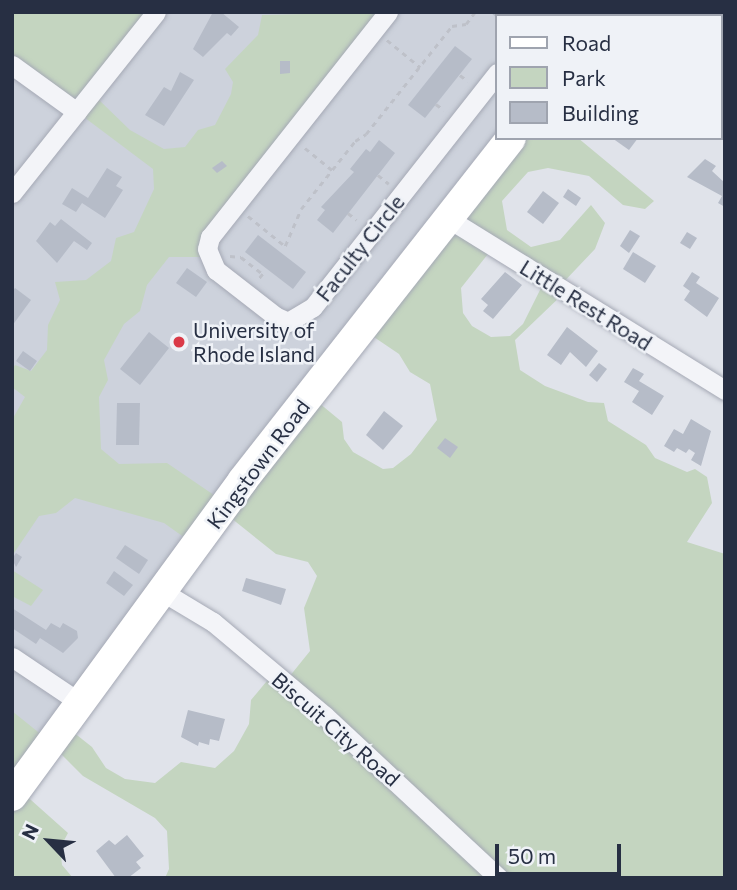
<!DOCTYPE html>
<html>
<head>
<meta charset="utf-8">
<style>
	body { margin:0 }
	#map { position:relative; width:737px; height:890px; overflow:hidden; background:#e0e3ea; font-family:Commissioner,sans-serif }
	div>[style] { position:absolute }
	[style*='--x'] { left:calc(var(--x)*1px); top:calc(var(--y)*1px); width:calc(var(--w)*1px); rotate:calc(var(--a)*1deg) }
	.built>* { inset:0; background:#cdd2dc }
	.green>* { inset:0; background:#c4d5c0 }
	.building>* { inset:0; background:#b6bcc8 }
	.path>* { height:2.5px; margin-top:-1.25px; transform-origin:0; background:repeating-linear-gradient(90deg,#bec1c9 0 5px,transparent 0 10px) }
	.roads { filter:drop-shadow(0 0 2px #a5a9b5) drop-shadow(0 0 2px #a5a9b5) }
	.service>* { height:10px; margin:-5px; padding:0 5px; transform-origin:5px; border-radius:5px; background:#f3f4f8 }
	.minor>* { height:19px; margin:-9.5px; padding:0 9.5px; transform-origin:9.5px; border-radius:9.5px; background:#f3f4f8 }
	.primary>* { height:30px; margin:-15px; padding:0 15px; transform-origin:15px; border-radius:15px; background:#fff }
	.dots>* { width:19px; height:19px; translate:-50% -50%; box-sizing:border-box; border:4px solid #eff2f7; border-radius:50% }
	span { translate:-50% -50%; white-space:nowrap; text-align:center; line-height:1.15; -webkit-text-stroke:5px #eff2f7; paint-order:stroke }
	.street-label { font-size:21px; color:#272f43 }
	.poi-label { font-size:21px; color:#272f43 }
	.left { translate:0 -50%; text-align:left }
	.frame { position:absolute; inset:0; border:14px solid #272f43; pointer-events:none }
	.legend { position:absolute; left:495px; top:14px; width:228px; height:126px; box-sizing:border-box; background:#eff2f7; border:2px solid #9fa4af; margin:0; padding:9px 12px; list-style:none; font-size:21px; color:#272f43 }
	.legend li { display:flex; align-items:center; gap:14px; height:35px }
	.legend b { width:35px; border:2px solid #9fa4af }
	.north { position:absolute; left:14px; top:806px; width:70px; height:70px; -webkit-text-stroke:5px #eff2f7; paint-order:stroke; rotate:296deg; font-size:19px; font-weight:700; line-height:28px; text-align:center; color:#272f43 }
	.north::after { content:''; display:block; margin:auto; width:24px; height:32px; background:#272f43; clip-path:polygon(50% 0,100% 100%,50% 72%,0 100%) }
	.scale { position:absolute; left:495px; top:844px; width:126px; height:32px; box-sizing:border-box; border:4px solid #272f43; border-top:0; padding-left:9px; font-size:21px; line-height:24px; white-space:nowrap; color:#272f43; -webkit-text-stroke:5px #eff2f7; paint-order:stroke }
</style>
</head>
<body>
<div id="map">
	<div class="built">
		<div style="clip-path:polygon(12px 12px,608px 12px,497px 16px,497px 138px,12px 794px)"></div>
	</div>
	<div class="green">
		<div style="clip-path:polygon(evenodd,12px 12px,159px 12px,98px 99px,130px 130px,164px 149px,185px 147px,198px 130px,215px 125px,231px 94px,233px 82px,225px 69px,258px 35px,262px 15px,389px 12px,214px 235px,213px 257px,169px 257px,147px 285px,140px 311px,124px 324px,104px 360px,108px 380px,99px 397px,101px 449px,119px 464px,167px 463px,230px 506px,313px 398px,342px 422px,344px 439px,353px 452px,383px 469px,393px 468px,411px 454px,437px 420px,430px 384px,410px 372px,399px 354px,365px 331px,519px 138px,578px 138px,654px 201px,645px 209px,623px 205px,589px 176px,548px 168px,528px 172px,502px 201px,507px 230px,531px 247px,560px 240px,591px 205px,605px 223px,595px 249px,558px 288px,564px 293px,515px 340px,520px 370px,545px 386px,588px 402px,604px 403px,608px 421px,646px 445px,655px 458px,687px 472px,695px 469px,707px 477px,712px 503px,687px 542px,725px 554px,725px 878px,165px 878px,169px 869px,167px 831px,155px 818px,83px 776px,55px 748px,22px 792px,68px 833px,60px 848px,62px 865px,73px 878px,12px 878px,12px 711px,53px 744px,68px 728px,92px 747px,106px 768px,125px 779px,155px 783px,181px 762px,215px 768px,234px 751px,249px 724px,251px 700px,271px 676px,285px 682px,310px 651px,304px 608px,317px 576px,308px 562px,276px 554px,231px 518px,199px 548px,164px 523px,75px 498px,56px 513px,39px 516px,12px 556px,12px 420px,25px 397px,12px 387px,12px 370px,15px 365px,31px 371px,47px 350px,48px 325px,60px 300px,55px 282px,86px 280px,111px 261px,116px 238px,134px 232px,154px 189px,153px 169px,12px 63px,12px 12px,488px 254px,544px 282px,523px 324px,510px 336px,491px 337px,472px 326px,463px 313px,461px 288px,488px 254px)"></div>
		<div style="clip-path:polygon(12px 570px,43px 590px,31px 606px,12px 596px)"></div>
	</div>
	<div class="building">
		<div style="clip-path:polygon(213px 12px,221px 12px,239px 27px,231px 36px,227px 33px,203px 57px,193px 49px)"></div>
		<div style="clip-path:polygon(490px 12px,517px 12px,497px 18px)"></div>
		<div style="clip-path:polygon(455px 46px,472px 59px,425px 118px,408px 105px)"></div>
		<div style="clip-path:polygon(280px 61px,290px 61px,290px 73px,280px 74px)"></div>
		<div style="clip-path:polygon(180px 72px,194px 80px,164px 126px,145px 115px,164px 87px,171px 91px)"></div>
		<div style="clip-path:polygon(612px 138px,638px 138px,629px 150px)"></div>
		<div style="clip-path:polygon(379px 140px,395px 153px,333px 233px,317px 220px,325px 210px,321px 207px,354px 172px,350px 169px,366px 149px,370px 152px)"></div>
		<div style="clip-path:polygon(705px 159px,716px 166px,712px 171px,725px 183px,725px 207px,718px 203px,722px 196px,687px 177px)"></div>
		<div style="clip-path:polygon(222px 161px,227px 166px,217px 173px,212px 168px)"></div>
		<div style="clip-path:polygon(107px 168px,122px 177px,116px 186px,123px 190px,105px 218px,82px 203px,76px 212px,62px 204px,72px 188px,88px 198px)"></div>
		<div style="clip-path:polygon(568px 189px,581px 198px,576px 206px,563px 197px)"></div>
		<div style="clip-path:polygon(543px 191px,559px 203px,543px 224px,527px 212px)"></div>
		<div style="clip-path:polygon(61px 219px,92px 243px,87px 250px,74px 241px,57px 263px,36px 241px,50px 222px,55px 226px)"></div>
		<div style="clip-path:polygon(630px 230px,640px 236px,629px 253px,620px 246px)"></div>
		<div style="clip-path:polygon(687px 232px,697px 238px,690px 249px,680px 243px)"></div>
		<div style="clip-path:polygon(258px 235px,306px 272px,293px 289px,245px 252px)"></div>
		<div style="clip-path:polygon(633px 252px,656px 266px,645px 283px,623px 269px)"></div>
		<div style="clip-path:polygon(187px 268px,207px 282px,196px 297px,176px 283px)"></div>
		<div style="clip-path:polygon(505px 272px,522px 285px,493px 319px,483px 311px,488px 305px,481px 299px)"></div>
		<div style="clip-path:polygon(692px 272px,700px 277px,696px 283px,719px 298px,707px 317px,684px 300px,690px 291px,683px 286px)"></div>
		<div style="clip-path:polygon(15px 288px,31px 300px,12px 326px,12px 292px)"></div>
		<div style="clip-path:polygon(567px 327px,598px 351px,586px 367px,570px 352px,561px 365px,547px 355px)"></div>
		<div style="clip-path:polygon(149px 332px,169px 348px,140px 385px,120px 369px)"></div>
		<div style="clip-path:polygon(23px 351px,37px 361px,30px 371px,16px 361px)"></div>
		<div style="clip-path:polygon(599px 363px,607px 369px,597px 382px,589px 375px)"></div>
		<div style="clip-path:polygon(633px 368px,644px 374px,639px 381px,664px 396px,652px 415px,632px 402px,639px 391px,624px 382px)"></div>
		<div style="clip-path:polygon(117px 403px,140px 403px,139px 445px,116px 445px)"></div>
		<div style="clip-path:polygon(384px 411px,403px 426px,383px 450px,366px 435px)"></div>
		<div style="clip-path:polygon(691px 419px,711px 431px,701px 466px,691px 460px,695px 453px,689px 449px,686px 453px,677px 448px,674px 452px,664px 446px,674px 429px,683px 434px)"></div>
		<div style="clip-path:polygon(445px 438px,458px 447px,450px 458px,437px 448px)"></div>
		<div style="clip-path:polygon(125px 545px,148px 560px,139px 574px,116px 558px)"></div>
		<div style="clip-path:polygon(16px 553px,22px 557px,16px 567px,12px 559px)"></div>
		<div style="clip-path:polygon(114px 571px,133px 585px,124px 596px,106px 583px)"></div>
		<div style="clip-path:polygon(246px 578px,286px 589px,281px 605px,242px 591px)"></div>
		<div style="clip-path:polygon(12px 608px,46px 630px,51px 623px,60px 628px,63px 623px,77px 631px,78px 638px,63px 653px,40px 638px,36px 644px,12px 628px)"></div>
		<div style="clip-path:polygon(188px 710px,225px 719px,219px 741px,210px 739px,209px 745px,199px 742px,198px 746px,181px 737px)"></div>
		<div style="clip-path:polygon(127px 835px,144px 856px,136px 862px,141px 868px,128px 878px,116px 878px,96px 851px,109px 840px,115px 845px)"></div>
	</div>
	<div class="path">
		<div style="--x:387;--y:40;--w:43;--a:39.3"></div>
		<div style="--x:460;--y:75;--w:10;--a:37"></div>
		<div style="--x:436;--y:104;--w:10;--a:37"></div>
		<div style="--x:305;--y:148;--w:35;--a:39"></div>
		<div style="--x:378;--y:175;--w:14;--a:39"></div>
		<div style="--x:348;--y:213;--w:11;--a:38"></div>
		<div style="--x:248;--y:216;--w:48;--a:39"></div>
		<div style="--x:285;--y:246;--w:40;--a:-66.6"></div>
		<div style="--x:301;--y:209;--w:87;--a:-51.5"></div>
		<div style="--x:355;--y:141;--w:13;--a:-32"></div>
		<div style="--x:366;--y:134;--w:138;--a:-51.5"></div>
		<div style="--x:452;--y:26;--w:14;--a:-8"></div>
		<div style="--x:466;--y:24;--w:15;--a:-53"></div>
		<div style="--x:230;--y:256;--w:11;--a:5"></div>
		<div style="--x:241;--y:257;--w:28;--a:38"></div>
		<div style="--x:263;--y:274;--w:6;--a:129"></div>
	</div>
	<div class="roads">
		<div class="service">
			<div style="--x:695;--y:12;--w:6;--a:39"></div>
			<div style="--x:648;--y:16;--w:5;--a:-53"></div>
			<div style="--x:721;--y:32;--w:4;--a:27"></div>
			<div style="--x:721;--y:73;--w:4;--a:0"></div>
		</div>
		<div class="minor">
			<div style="--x:388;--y:12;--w:287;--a:128.3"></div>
			<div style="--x:210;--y:237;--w:12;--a:104"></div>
			<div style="--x:207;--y:249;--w:23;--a:67"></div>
			<div style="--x:216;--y:270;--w:75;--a:37.9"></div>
			<div style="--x:275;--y:316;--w:14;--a:25"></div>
			<div style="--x:288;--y:322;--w:29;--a:-31"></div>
			<div style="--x:313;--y:307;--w:298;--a:-51.8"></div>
			<div style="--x:538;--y:16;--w:4;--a:-63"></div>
			<div style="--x:12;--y:65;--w:80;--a:35.9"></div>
			<div style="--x:12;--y:193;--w:231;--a:-51.5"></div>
			<div style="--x:449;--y:219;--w:325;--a:31.8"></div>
			<div style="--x:163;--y:592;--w:58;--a:31"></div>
			<div style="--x:213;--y:622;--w:146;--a:40"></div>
			<div style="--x:325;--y:716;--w:238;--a:43"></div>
			<div style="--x:12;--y:657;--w:84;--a:33.9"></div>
		</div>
		<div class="primary">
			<div style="--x:605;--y:16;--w:5;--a:-53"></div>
			<div style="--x:12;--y:796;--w:391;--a:-53.8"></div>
			<div style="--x:243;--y:480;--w:434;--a:-51.9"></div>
		</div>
	</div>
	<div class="dots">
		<div style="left:179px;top:342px;background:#da3a48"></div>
	</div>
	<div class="street-label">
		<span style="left:360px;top:248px;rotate:-52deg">Faculty Circle</span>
		<span style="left:586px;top:305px;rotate:32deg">Little Rest Road</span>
		<span style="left:258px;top:464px;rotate:-53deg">Kingstown Road</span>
		<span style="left:336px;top:729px;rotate:41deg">Biscuit City Road</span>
	</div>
	<div class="poi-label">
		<span class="left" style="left:193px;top:342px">University of<br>Rhode Island</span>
	</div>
	<div class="frame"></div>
	<ul class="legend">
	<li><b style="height:9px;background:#fff"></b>Road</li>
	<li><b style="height:19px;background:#c4d5c0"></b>Park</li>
	<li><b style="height:19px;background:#b6bcc8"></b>Building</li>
	</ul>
	<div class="north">N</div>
	<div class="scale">50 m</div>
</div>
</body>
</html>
